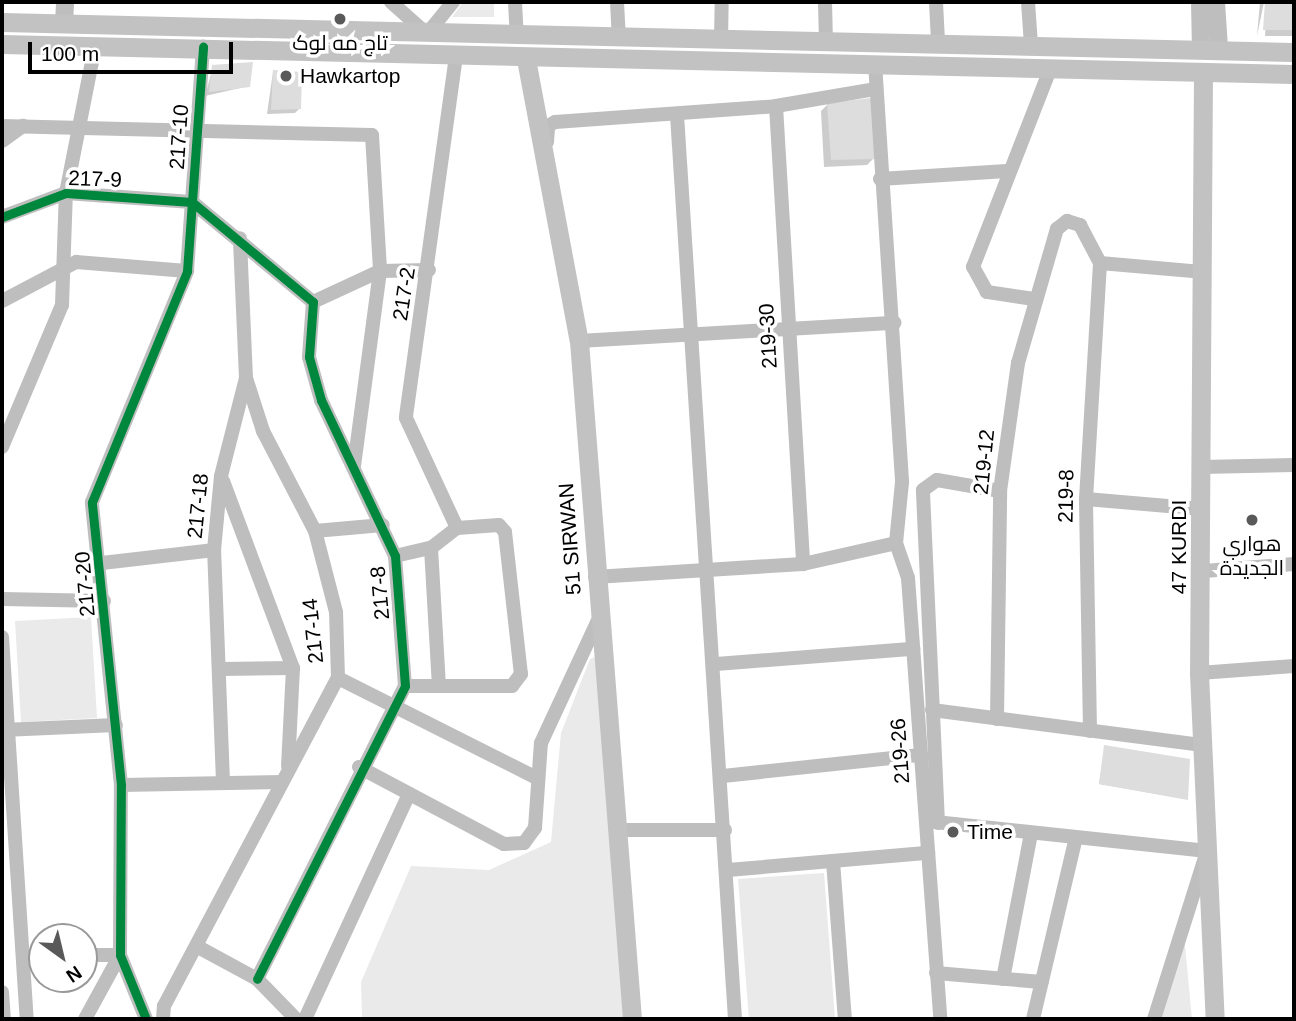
<!DOCTYPE html>
<html>
<head>
<meta charset="utf-8">
<style>
	body { margin:0 }
	#map { position:relative; width:1296px; height:1021px; overflow:hidden; background:#fff; font-family:Helvetica,Cairo,sans-serif }
	div>[style] { position:absolute }
	[style*='--x'] { left:calc(var(--x)*1px); top:calc(var(--y)*1px); width:calc(var(--w)*1px); rotate:calc(var(--a)*1deg) }
	.green>* { inset:0; background:#eaeaea }
	.shadow>* { inset:0; background:#0003 }
	.building>* { inset:0; background:#ddd }
	.minor>* { height:14px; margin:-7px; padding:0 7px; transform-origin:7px; border-radius:7px; background:#bebebe }
	.tertiary>* { height:18px; margin:-9px; padding:0 9px; transform-origin:9px; border-radius:9px; background:#bebebe }
	.secondary>* { height:19px; margin:-9.5px; padding:0 9.5px; transform-origin:9.5px; border-radius:9.5px; background:#c2c2c2 }
	.cycleway>* { height:9px; margin:-4.5px; padding:0 4.5px; transform-origin:4.5px; border-radius:4.5px; background:#00873e }
	.dots>* { width:19px; height:19px; translate:-50% -50%; box-sizing:border-box; border:4px solid #fff; border-radius:50% }
	span { translate:-50% -50%; white-space:nowrap; text-align:center; line-height:1.15; -webkit-text-stroke:7px #fff; paint-order:stroke }
	.poi-label { font-size:21px; color:#000 }
	.left { translate:0 -50%; text-align:left }
	.street-label { font-size:21px; color:#000 }
	.frame { position:absolute; inset:0; border:4px solid #000; pointer-events:none }
	.north { position:absolute; left:28px; top:923px; width:70px; height:70px; box-sizing:border-box; background:#fff; border:2px solid #999; border-radius:50%; rotate:146deg; font-size:19px; font-weight:700; line-height:28px; text-align:center; color:#000 }
	.north::after { content:''; display:block; margin:auto; width:24px; height:32px; background:#595959; clip-path:polygon(50% 0,100% 100%,50% 72%,0 100%) }
	.scale { position:absolute; left:28px; top:42px; width:205px; height:32px; box-sizing:border-box; border:4px solid #000; border-top:0; padding-left:9px; font-size:21px; line-height:24px; white-space:nowrap; color:#000; -webkit-text-stroke:5px #fff; paint-order:stroke }
</style>
</head>
<body>
<div id="map">
	<div class="green">
		<div style="clip-path:polygon(463px 2px,494px 2px,494px 17px,452px 17px)"></div>
		<div style="clip-path:polygon(91px 617px,97px 718px,21px 722px,15px 621px)"></div>
		<div style="clip-path:polygon(601px 655px,633px 1019px,362px 1019px,361px 982px,411px 866px,489px 870px,551px 842px,561px 733px,590px 659px)"></div>
		<div style="clip-path:polygon(824px 873px,835px 1019px,749px 1019px,738px 879px)"></div>
		<div style="clip-path:polygon(1184px 935px,1192px 1019px,1160px 1019px)"></div>
	</div>
	<div class="shadow">
		<div style="clip-path:polygon(1260px 2px,1264px 2px,1257px 36px)"></div>
		<div style="clip-path:polygon(1267px 2px,1294px 2px,1294px 36px,1265px 36px)"></div>
		<div style="clip-path:polygon(213px 67px,249px 86px,205px 96px)"></div>
		<div style="clip-path:polygon(273px 72px,300px 108px,295px 113px,267px 114px)"></div>
		<div style="clip-path:polygon(828px 104px,874px 158px,867px 165px,824px 167px,821px 111px)"></div>
		<div style="clip-path:polygon(1105px 747px,1186px 799px,1099px 784px)"></div>
	</div>
	<div class="building">
		<div style="clip-path:polygon(1265px 2px,1294px 2px,1294px 30px,1263px 30px)"></div>
		<div style="clip-path:polygon(253px 62px,250px 87px,209px 92px,212px 65px)"></div>
		<div style="clip-path:polygon(273px 70px,302px 72px,301px 109px,271px 110px)"></div>
		<div style="clip-path:polygon(871px 98px,876px 159px,831px 160px,827px 103px)"></div>
		<div style="clip-path:polygon(1104px 745px,1190px 759px,1188px 800px,1099px 784px)"></div>
	</div>
	<div class="minor">
		<div style="--x:391;--y:2;--w:48;--a:41.6"></div>
		<div style="--x:427;--y:34;--w:41;--a:-50.9"></div>
		<div style="--x:515;--y:2;--w:33;--a:87"></div>
		<div style="--x:617;--y:2;--w:36;--a:87"></div>
		<div style="--x:825;--y:2;--w:41;--a:88.6"></div>
		<div style="--x:936;--y:2;--w:40;--a:87.1"></div>
		<div style="--x:1028;--y:2;--w:43;--a:86"></div>
		<div style="--x:721;--y:41;--w:39;--a:-89"></div>
		<div style="--x:456;--y:56;--w:365;--a:97.9"></div>
		<div style="--x:406;--y:418;--w:121;--a:65.1"></div>
		<div style="--x:875;--y:63;--w:420;--a:86.3"></div>
		<div style="--x:902;--y:482;--w:61;--a:95.6"></div>
		<div style="--x:896;--y:543;--w:37;--a:71"></div>
		<div style="--x:908;--y:578;--w:442;--a:85.8"></div>
		<div style="--x:776;--y:106;--w:459;--a:86.6"></div>
		<div style="--x:677;--y:115;--w:906;--a:86.33"></div>
		<div style="--x:2;--y:126;--w:370;--a:1.4"></div>
		<div style="--x:372;--y:135;--w:136;--a:86.6"></div>
		<div style="--x:380;--y:271;--w:196;--a:97.6"></div>
		<div style="--x:2;--y:141;--w:26;--a:-36"></div>
		<div style="--x:547;--y:142;--w:16;--a:-86"></div>
		<div style="--x:548;--y:126;--w:8;--a:-30"></div>
		<div style="--x:555;--y:122;--w:222;--a:-4.1"></div>
		<div style="--x:776;--y:106;--w:100;--a:-9.7"></div>
		<div style="--x:880;--y:179;--w:127;--a:-3.6"></div>
		<div style="--x:2;--y:217;--w:68;--a:-20.6"></div>
		<div style="--x:66;--y:193;--w:126;--a:4.1"></div>
		<div style="--x:192;--y:202;--w:157;--a:39.6"></div>
		<div style="--x:313;--y:302;--w:55;--a:94.2"></div>
		<div style="--x:309;--y:357;--w:45;--a:74.4"></div>
		<div style="--x:321;--y:400;--w:173;--a:64.6"></div>
		<div style="--x:395;--y:556;--w:130;--a:85.6"></div>
		<div style="--x:405;--y:686;--w:328;--a:116.8"></div>
		<div style="--x:1034;--y:299;--w:48;--a:-171.5"></div>
		<div style="--x:987;--y:292;--w:29;--a:-119"></div>
		<div style="--x:973;--y:267;--w:212;--a:-68.7"></div>
		<div style="--x:2;--y:301;--w:84;--a:-27.8"></div>
		<div style="--x:76;--y:262;--w:111;--a:4.6"></div>
		<div style="--x:313;--y:302;--w:74;--a:-24.8"></div>
		<div style="--x:380;--y:271;--w:49;--a:-1.2"></div>
		<div style="--x:579;--y:341;--w:316;--a:-3.3"></div>
		<div style="--x:2;--y:447;--w:154;--a:-67.1"></div>
		<div style="--x:62;--y:305;--w:112;--a:-88"></div>
		<div style="--x:66;--y:193;--w:150;--a:-78.8"></div>
		<div style="--x:1201;--y:467;--w:93;--a:-1.2"></div>
		<div style="--x:223;--y:481;--w:200;--a:69.5"></div>
		<div style="--x:293;--y:668;--w:98;--a:92.9"></div>
		<div style="--x:1086;--y:499;--w:117;--a:4.9"></div>
		<div style="--x:315;--y:531;--w:68;--a:-5"></div>
		<div style="--x:431;--y:548;--w:138;--a:86.7"></div>
		<div style="--x:395;--y:556;--w:37;--a:-13"></div>
		<div style="--x:431;--y:548;--w:33;--a:-38"></div>
		<div style="--x:457;--y:528;--w:42;--a:-4.1"></div>
		<div style="--x:499;--y:525;--w:9;--a:49"></div>
		<div style="--x:505;--y:532;--w:143;--a:83.6"></div>
		<div style="--x:521;--y:674;--w:15;--a:127"></div>
		<div style="--x:512;--y:686;--w:107;--a:180"></div>
		<div style="--x:102;--y:563;--w:113;--a:-6.6"></div>
		<div style="--x:1204;--y:571;--w:90;--a:-4.4"></div>
		<div style="--x:595;--y:577;--w:208;--a:-3.6"></div>
		<div style="--x:803;--y:564;--w:95;--a:-12.7"></div>
		<div style="--x:2;--y:599;--w:102;--a:1.1"></div>
		<div style="--x:2;--y:637;--w:383;--a:86.3"></div>
		<div style="--x:716;--y:664;--w:198;--a:-4.4"></div>
		<div style="--x:221;--y:669;--w:72;--a:-0.8"></div>
		<div style="--x:1199;--y:673;--w:95;--a:-4.2"></div>
		<div style="--x:338;--y:678;--w:223;--a:26.7"></div>
		<div style="--x:932;--y:710;--w:271;--a:7.4"></div>
		<div style="--x:997;--y:719;--w:228;--a:-89.2"></div>
		<div style="--x:1000;--y:491;--w:129;--a:-82"></div>
		<div style="--x:1018;--y:363;--w:140;--a:-73.8"></div>
		<div style="--x:1057;--y:229;--w:13;--a:-39"></div>
		<div style="--x:1067;--y:221;--w:14;--a:17"></div>
		<div style="--x:1080;--y:225;--w:43;--a:62.2"></div>
		<div style="--x:1100;--y:263;--w:102;--a:5"></div>
		<div style="--x:3;--y:730;--w:113;--a:-2.5"></div>
		<div style="--x:1090;--y:731;--w:232;--a:-91"></div>
		<div style="--x:1086;--y:499;--w:236;--a:-86.6"></div>
		<div style="--x:359;--y:767;--w:164;--a:28"></div>
		<div style="--x:504;--y:844;--w:20;--a:-3"></div>
		<div style="--x:524;--y:843;--w:19;--a:-54"></div>
		<div style="--x:535;--y:828;--w:85;--a:-86"></div>
		<div style="--x:541;--y:743;--w:138;--a:-65.1"></div>
		<div style="--x:723;--y:776;--w:199;--a:-6.1"></div>
		<div style="--x:223;--y:782;--w:232;--a:-92.2"></div>
		<div style="--x:214;--y:550;--w:74;--a:-84.6"></div>
		<div style="--x:221;--y:476;--w:101;--a:-75.7"></div>
		<div style="--x:246;--y:378;--w:140;--a:-92.5"></div>
		<div style="--x:121;--y:785;--w:161;--a:-1.1"></div>
		<div style="--x:926;--y:821;--w:283;--a:6.1"></div>
		<div style="--x:1207;--y:851;--w:176;--a:107.5"></div>
		<div style="--x:938;--y:823;--w:333;--a:-92.6"></div>
		<div style="--x:923;--y:490;--w:17;--a:-36"></div>
		<div style="--x:937;--y:480;--w:64;--a:9.9"></div>
		<div style="--x:622;--y:830;--w:103;--a:0"></div>
		<div style="--x:833;--y:861;--w:158;--a:85.7"></div>
		<div style="--x:728;--y:870;--w:201;--a:-4.9"></div>
		<div style="--x:198;--y:947;--w:67;--a:28.5"></div>
		<div style="--x:257;--y:979;--w:56;--a:45.7"></div>
		<div style="--x:84;--y:955;--w:36;--a:0"></div>
		<div style="--x:936;--y:973;--w:106;--a:4.9"></div>
		<div style="--x:1003;--y:979;--w:148;--a:-79.1"></div>
		<div style="--x:2;--y:992;--w:27;--a:86"></div>
		<div style="--x:85;--y:1019;--w:73;--a:-61.3"></div>
		<div style="--x:146;--y:1019;--w:69;--a:-112.1"></div>
		<div style="--x:120;--y:955;--w:170;--a:-89.7"></div>
		<div style="--x:121;--y:785;--w:284;--a:-95.9"></div>
		<div style="--x:92;--y:502;--w:250;--a:-67.6"></div>
		<div style="--x:187;--y:271;--w:225;--a:-85.9"></div>
		<div style="--x:163;--y:1019;--w:13;--a:-86"></div>
		<div style="--x:164;--y:1006;--w:371;--a:-62.1"></div>
		<div style="--x:338;--y:678;--w:66;--a:-91.7"></div>
		<div style="--x:336;--y:612;--w:84;--a:-104.5"></div>
		<div style="--x:315;--y:531;--w:113;--a:-117.5"></div>
		<div style="--x:263;--y:431;--w:56;--a:-107.8"></div>
		<div style="--x:305;--y:1019;--w:248;--a:-65.2"></div>
		<div style="--x:1033;--y:1019;--w:183;--a:-76.7"></div>
	</div>
	<div class="tertiary">
		<div style="--x:1200;--y:2;--w:46;--a:88.8"></div>
		<div style="--x:1216;--y:2;--w:47;--a:86.3"></div>
		<div style="--x:64;--y:23;--w:21;--a:-87"></div>
	</div>
	<div class="secondary">
		<div style="--x:2;--y:22;--w:1292;--a:1.33"></div>
		<div style="--x:2;--y:44;--w:1292;--a:1.33"></div>
		<div style="--x:526;--y:59;--w:287;--a:79.4"></div>
		<div style="--x:579;--y:341;--w:680;--a:85.53"></div>
		<div style="--x:1203;--y:74;--w:599;--a:90.38"></div>
		<div style="--x:1199;--y:673;--w:346;--a:87.4"></div>
	</div>
	<div class="cycleway">
		<div style="--x:2;--y:217;--w:68;--a:-20.6"></div>
		<div style="--x:66;--y:193;--w:126;--a:4.1"></div>
		<div style="--x:192;--y:202;--w:157;--a:39.6"></div>
		<div style="--x:313;--y:302;--w:55;--a:94.2"></div>
		<div style="--x:309;--y:357;--w:45;--a:74.4"></div>
		<div style="--x:321;--y:400;--w:173;--a:64.6"></div>
		<div style="--x:395;--y:556;--w:130;--a:85.6"></div>
		<div style="--x:405;--y:686;--w:328;--a:116.8"></div>
		<div style="--x:146;--y:1019;--w:69;--a:-112.1"></div>
		<div style="--x:120;--y:955;--w:170;--a:-89.7"></div>
		<div style="--x:121;--y:785;--w:284;--a:-95.9"></div>
		<div style="--x:92;--y:502;--w:250;--a:-67.6"></div>
		<div style="--x:187;--y:271;--w:225;--a:-85.9"></div>
	</div>
	<div class="dots">
		<div style="left:340px;top:19px;background:#595959"></div>
		<div style="left:286px;top:76px;background:#595959"></div>
		<div style="left:1252px;top:520px;background:#595959"></div>
		<div style="left:953px;top:832px;background:#595959"></div>
	</div>
	<div class="poi-label">
		<span style="left:340px;top:43px">تاج مه لوک</span>
		<span class="left" style="left:300px;top:76px">Hawkartop</span>
		<span style="left:1252px;top:556px">هواري<br>الجديدة</span>
		<span class="left" style="left:967px;top:832px">Time</span>
	</div>
	<div class="street-label">
		<span style="left:179px;top:137px;rotate:-86deg">217-10</span>
		<span style="left:95px;top:179px;rotate:2deg">217-9</span>
		<span style="left:404px;top:294px;rotate:-81deg">217-2</span>
		<span style="left:768px;top:336px;rotate:-93deg">219-30</span>
		<span style="left:984px;top:462px;rotate:-84deg">219-12</span>
		<span style="left:1066px;top:496px;rotate:-89deg">219-8</span>
		<span style="left:198px;top:506px;rotate:-84deg">217-18</span>
		<span style="left:570px;top:539px;rotate:-94deg">51 SIRWAN</span>
		<span style="left:1179px;top:547px;rotate:-90deg">47 KURDI</span>
		<span style="left:85px;top:584px;rotate:-95deg">217-20</span>
		<span style="left:380px;top:593px;rotate:-95deg">217-8</span>
		<span style="left:313px;top:631px;rotate:-96deg">217-14</span>
		<span style="left:900px;top:751px;rotate:-94deg">219-26</span>
	</div>
	<div class="frame"></div>
	<div class="north">N</div>
	<div class="scale">100 m</div>
</div>
</body>
</html>
